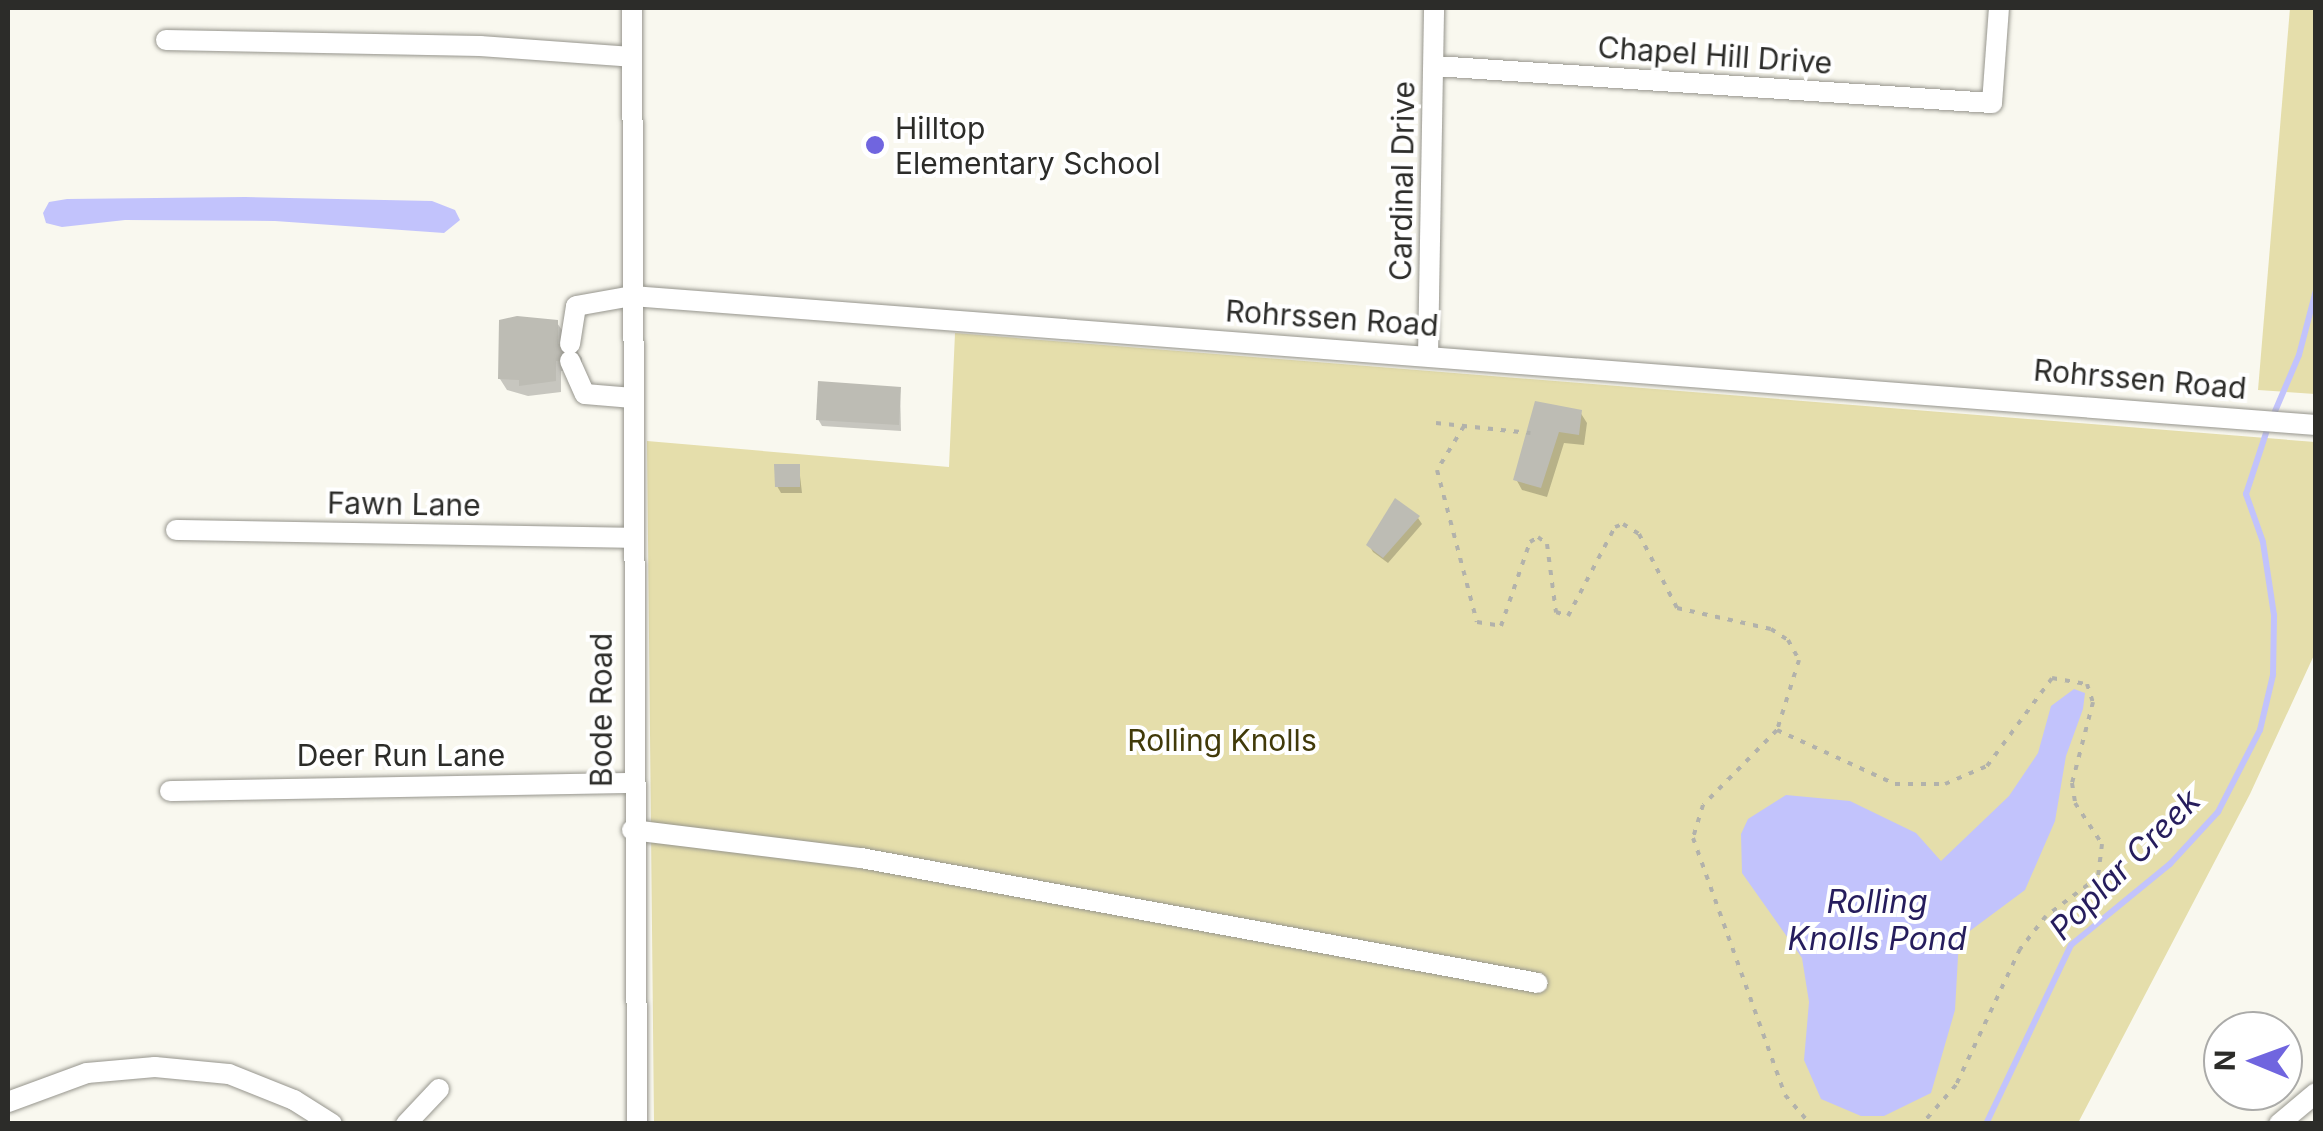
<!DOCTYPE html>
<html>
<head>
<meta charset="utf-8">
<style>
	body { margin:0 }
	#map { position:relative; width:2323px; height:1131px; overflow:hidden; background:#f9f8ef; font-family:Inter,sans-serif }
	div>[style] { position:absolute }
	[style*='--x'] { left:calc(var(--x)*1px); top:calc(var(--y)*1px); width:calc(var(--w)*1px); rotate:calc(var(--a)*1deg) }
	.green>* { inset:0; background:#e5deab }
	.water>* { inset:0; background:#c2c3fc }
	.shadow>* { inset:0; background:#0003 }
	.stream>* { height:6px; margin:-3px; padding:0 3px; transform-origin:3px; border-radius:3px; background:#c2c3fc }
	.building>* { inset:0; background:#bdbcb4 }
	.path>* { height:4px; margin-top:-2px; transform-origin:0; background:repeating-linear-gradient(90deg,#b2b2ab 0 5px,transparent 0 13px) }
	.roads { filter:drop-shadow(0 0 2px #96958d) drop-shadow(0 0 2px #96958d) }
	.minor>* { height:20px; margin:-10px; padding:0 10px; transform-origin:10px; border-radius:10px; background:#fff }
	.dots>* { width:28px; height:28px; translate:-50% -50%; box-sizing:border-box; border:5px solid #fff; border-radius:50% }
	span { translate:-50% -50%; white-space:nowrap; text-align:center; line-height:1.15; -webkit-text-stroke:8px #fff; paint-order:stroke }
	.street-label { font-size:30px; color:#2c2c29 }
	.poi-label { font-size:30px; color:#2c2c29 }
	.left { translate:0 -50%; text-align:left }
	.park-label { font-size:30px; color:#413a09 }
	.water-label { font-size:32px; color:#261d5d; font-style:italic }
	.frame { position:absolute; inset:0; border:10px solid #2c2c29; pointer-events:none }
	.north { position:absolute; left:2203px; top:1011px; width:100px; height:100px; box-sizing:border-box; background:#fff; border:2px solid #ababa9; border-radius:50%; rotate:271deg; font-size:28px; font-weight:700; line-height:40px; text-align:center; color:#2c2c29 }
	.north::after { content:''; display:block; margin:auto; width:35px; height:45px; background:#7065df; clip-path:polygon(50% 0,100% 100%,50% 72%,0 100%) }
</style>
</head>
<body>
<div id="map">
	<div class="green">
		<div style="clip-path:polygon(2290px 8px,2315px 8px,2315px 394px,2258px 390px)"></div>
		<div style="clip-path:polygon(955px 333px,2315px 442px,2315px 653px,2250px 794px,2078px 1123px,654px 1123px,647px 441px,949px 467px)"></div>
	</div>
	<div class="water">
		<div style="clip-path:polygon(245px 197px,432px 201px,455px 210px,460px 220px,444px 233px,275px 221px,125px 220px,62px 227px,46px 223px,43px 213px,49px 202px,67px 199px)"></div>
		<div style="clip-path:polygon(2074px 689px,2085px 693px,2083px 709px,2066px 756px,2055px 821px,2025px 890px,1959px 939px,1955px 1010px,1931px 1093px,1884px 1116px,1861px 1116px,1821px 1099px,1804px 1060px,1809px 1002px,1802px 958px,1742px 873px,1741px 834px,1748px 819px,1786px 795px,1850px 801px,1916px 833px,1941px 861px,2009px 796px,2038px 753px,2051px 706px)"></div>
	</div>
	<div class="shadow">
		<div style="clip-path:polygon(557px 323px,582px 358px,582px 371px,561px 371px,561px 392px,528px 396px,507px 390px,500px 379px)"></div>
		<div style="clip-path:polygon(900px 389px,901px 431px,822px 426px,818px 419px)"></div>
		<div style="clip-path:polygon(1537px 404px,1580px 412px,1587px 423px,1584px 445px,1564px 443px,1547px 497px,1522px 490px,1516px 479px)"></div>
		<div style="clip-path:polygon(799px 467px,802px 493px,781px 493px,777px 486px)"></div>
		<div style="clip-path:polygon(1418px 518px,1422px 524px,1388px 563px,1373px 552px,1369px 545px)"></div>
	</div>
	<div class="stream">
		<div style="--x:2273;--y:416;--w:66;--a:-66.9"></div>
		<div style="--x:2299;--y:355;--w:67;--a:-75.3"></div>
		<div style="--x:1986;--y:1124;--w:198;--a:-64.6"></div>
		<div style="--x:2071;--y:945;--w:128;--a:-39.3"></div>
		<div style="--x:2170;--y:864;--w:71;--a:-47.3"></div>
		<div style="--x:2218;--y:812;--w:92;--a:-62.9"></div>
		<div style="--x:2260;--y:730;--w:57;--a:-76.7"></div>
		<div style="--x:2273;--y:675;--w:60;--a:-89"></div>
		<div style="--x:2274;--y:615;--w:74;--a:-98.6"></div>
		<div style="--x:2263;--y:542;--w:51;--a:-109.5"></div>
		<div style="--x:2246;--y:494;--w:71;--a:-71.8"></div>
	</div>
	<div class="building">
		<div style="clip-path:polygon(517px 316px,558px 320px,558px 344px,578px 344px,577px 361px,556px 361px,556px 381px,519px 386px,519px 380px,498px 379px,499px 320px)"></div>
		<div style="clip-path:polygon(818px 381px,901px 387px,899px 425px,816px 420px)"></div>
		<div style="clip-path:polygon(1535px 401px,1582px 410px,1579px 435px,1559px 432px,1541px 488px,1513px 480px)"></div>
		<div style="clip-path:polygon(774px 464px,800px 464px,800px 487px,775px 487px)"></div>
		<div style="clip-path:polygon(1395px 498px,1420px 516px,1383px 558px,1366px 545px)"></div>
	</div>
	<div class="path">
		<div style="--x:1436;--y:423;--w:95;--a:6.1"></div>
		<div style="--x:1464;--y:426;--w:52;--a:121.5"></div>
		<div style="--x:1437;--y:470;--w:157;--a:75.3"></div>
		<div style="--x:1477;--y:622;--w:24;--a:9"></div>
		<div style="--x:1501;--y:626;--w:89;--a:-71"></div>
		<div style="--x:1530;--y:542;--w:9;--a:-32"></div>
		<div style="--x:1538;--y:537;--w:11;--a:38"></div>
		<div style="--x:1547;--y:544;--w:69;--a:82.5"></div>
		<div style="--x:1556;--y:612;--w:13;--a:18"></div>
		<div style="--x:1568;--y:616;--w:101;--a:-62.2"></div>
		<div style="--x:1615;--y:527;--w:9;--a:-21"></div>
		<div style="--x:1623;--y:524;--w:19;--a:32"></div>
		<div style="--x:1639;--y:534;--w:83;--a:62.8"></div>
		<div style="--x:1677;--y:608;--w:96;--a:12.6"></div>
		<div style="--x:1771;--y:629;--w:20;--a:33"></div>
		<div style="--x:1788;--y:640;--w:23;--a:61"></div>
		<div style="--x:1799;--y:660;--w:73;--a:107.4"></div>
		<div style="--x:1777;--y:730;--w:105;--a:134.6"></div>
		<div style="--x:1703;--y:805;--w:34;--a:107"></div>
		<div style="--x:1693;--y:838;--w:273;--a:70.3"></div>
		<div style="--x:1785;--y:1095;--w:38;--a:49"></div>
		<div style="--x:1777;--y:730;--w:130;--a:24.6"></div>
		<div style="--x:1895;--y:784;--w:50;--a:0"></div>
		<div style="--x:1945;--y:784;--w:46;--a:-23.2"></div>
		<div style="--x:1987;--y:766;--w:109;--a:-53.5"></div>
		<div style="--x:2052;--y:678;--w:36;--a:10"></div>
		<div style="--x:2087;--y:684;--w:19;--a:72"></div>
		<div style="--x:2093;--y:702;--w:84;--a:104.5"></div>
		<div style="--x:2072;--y:783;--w:20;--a:81"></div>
		<div style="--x:2075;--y:803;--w:49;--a:56.6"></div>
		<div style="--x:2102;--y:844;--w:33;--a:97"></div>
		<div style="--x:2098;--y:877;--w:65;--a:143.1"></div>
		<div style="--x:2046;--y:916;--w:42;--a:128.2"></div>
		<div style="--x:2020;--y:949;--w:150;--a:115.2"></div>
		<div style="--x:1956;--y:1085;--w:52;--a:131.1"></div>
	</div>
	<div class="roads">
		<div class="minor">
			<div style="--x:632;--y:8;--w:1116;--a:89.74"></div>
			<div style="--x:166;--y:40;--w:314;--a:1.1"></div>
			<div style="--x:480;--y:46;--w:152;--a:4.1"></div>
			<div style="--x:1435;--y:66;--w:558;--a:3.8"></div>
			<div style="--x:1992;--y:103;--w:95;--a:-85.8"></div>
			<div style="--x:570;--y:344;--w:38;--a:-81"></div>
			<div style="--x:576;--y:306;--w:57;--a:-10.1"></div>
			<div style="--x:632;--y:296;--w:1689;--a:4.38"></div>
			<div style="--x:1428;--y:356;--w:348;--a:-89"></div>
			<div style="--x:570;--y:361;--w:36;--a:66"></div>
			<div style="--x:585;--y:394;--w:48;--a:4.8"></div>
			<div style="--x:176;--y:530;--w:455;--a:1"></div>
			<div style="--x:170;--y:791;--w:461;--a:-1"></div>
			<div style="--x:632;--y:830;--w:231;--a:7"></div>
			<div style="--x:861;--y:858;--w:688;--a:10.46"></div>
			<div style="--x:8;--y:1102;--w:84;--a:-20.2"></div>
			<div style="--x:87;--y:1073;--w:68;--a:-5"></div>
			<div style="--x:155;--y:1067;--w:74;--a:5.4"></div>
			<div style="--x:229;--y:1074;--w:70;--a:21.8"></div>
			<div style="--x:294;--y:1100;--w:45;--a:32.3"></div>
			<div style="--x:406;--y:1124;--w:48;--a:-46.7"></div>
			<div style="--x:2279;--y:1124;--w:48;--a:-40"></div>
		</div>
	</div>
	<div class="dots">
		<div style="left:875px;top:145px;background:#7065df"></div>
	</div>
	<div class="street-label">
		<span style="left:1715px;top:55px;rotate:4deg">Chapel Hill Drive</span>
		<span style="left:1402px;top:181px;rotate:-89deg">Cardinal Drive</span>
		<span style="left:1332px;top:318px;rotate:4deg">Rohrssen Road</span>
		<span style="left:2140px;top:379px;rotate:5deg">Rohrssen Road</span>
		<span style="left:404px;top:504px;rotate:1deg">Fawn Lane</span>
		<span style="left:601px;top:710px;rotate:-90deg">Bode Road</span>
		<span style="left:401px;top:755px">Deer Run Lane</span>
	</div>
	<div class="poi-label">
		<span class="left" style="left:895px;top:145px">Hilltop<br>Elementary School</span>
	</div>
	<div class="park-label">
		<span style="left:1222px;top:740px">Rolling Knolls</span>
	</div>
	<div class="water-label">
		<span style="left:2125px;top:865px;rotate:-45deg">Poplar Creek</span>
		<span style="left:1877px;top:921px">Rolling<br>Knolls Pond</span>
	</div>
	<div class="frame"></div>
	<div class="north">N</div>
</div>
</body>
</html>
